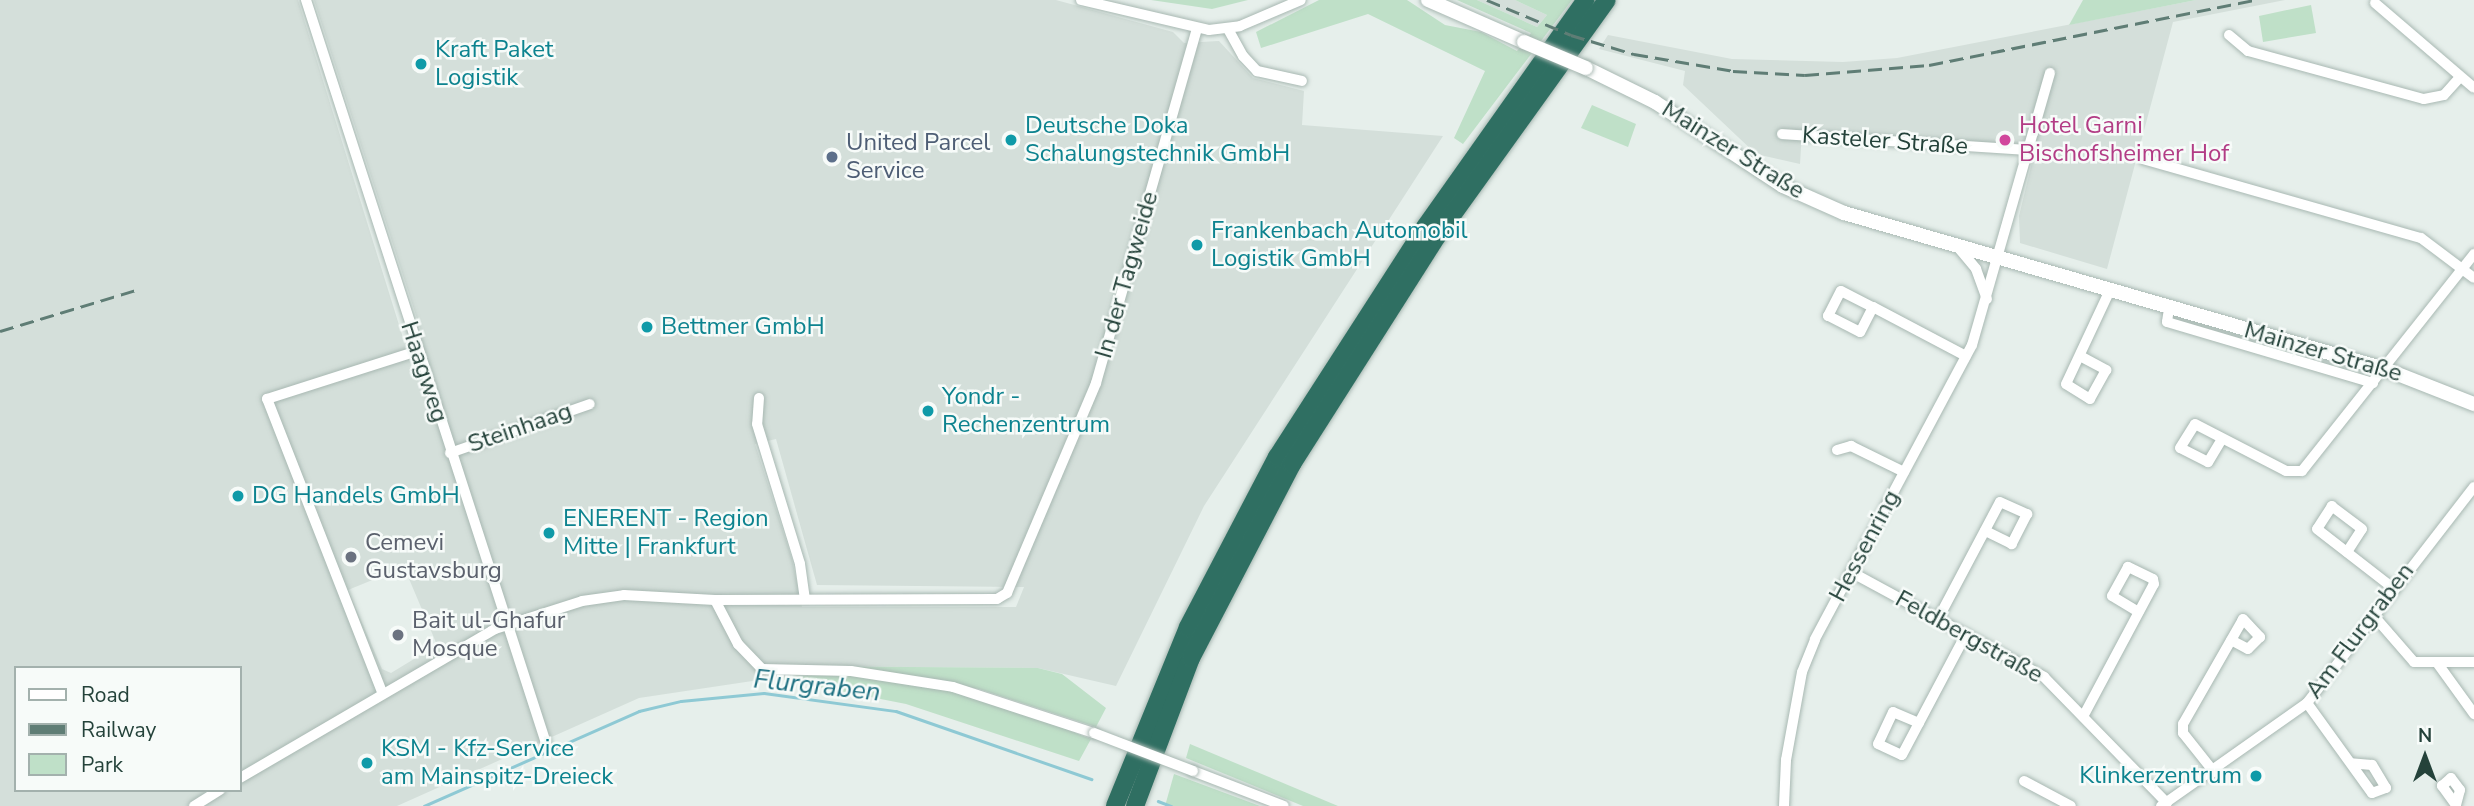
<!DOCTYPE html>
<html>
<head>
<meta charset="utf-8">
<style>
	body { margin:0 }
	#map { position:relative; width:2474px; height:806px; overflow:hidden; background:#e6efeb; font-family:"Nunito Sans",sans-serif }
	div>[style] { position:absolute }
	[style*='--x'] { left:calc(var(--x)*1px); top:calc(var(--y)*1px); width:calc(var(--w)*1px); rotate:calc(var(--a)*1deg) }
	.built>* { inset:0; background:#d4dfda }
	.green>* { inset:0; background:#bfe0c8 }
	.stream>* { height:2.5px; margin:-1.25px; padding:0 1.25px; transform-origin:1.25px; border-radius:1.25px; background:#8ec9d4 }
	.roads { filter:drop-shadow(0 0 2px #a8b8b2) drop-shadow(0 0 2px #a8b8b2) }
	.minor>* { height:10px; margin:-5px; padding:0 5px; transform-origin:5px; border-radius:5px; background:#fff }
	.secondary>* { height:14px; margin:-7px; padding:0 7px; transform-origin:7px; border-radius:7px; background:#fff }
	.motorway>* { height:18px; margin:-9px; padding:0 9px; transform-origin:9px; border-radius:9px; background:#2f6f62 }
	.rail>* { height:2.5px; margin-top:-1.25px; transform-origin:0; background:repeating-linear-gradient(90deg,#5f7d75 0 14px,transparent 0 21px) }
	.bridges { filter:drop-shadow(0 0 2px #a8b8b2) drop-shadow(0 0 2px #a8b8b2) }
	.minor-bridge>* { height:10px; margin:-5px; padding:0 5px; transform-origin:5px; border-radius:5px; background:#fff }
	.secondary-bridge>* { height:14px; margin:-7px; padding:0 7px; transform-origin:7px; border-radius:7px; background:#fff }
	.dots>* { width:19px; height:19px; translate:-50% -50%; box-sizing:border-box; border:4px solid #f7fbf9; border-radius:50% }
	span { translate:-50% -50%; white-space:nowrap; text-align:center; line-height:1.15; -webkit-text-stroke:5px #f7fbf9; paint-order:stroke }
	.culture-label { font-size:24px; color:#0d838f }
	.left { translate:0 -50%; text-align:left }
	.right { translate:-100% -50%; text-align:right }
	.hotel-label { font-size:24px; color:#b23c85 }
	.street-label { font-size:24px; color:#24423a }
	.service-label { font-size:24px; color:#4e5e75 }
	.worship-label { font-size:24px; color:#5b616d }
	.water-label { font-size:26px; color:#1c6f80; font-style:italic }
	.legend { position:absolute; left:14px; top:666px; width:228px; height:126px; box-sizing:border-box; background:#f7fbf9; border:2px solid #a3b1ad; margin:0; padding:9px 12px; list-style:none; font-size:21px; color:#24423a }
	.legend li { display:flex; align-items:center; gap:14px; height:35px }
	.legend b { width:35px; border:2px solid #a3b1ad }
	.north { position:absolute; left:2390px; top:722px; width:70px; height:70px; -webkit-text-stroke:5px #f7fbf9; paint-order:stroke; rotate:0deg; font-size:19px; font-weight:700; line-height:28px; text-align:center; color:#24423a }
	.north::after { content:''; display:block; margin:auto; width:24px; height:32px; background:#24423a; clip-path:polygon(50% 0,100% 100%,50% 72%,0 100%) }
</style>
</head>
<body>
<div id="map">
	<div class="built">
		<div style="clip-path:polygon(evenodd,0 0,298px 0,404px 341px,423px 337px,314px 0,1056px 0,1173px 32px,1184px 43px,1219px 41px,1253px 78px,1304px 91px,1302px 125px,1443px 136px,1204px 506px,1116px 686px,1038px 668px,769px 666px,765px 679px,639px 698px,397px 806px,0 806px,0 0,776px 439px,817px 585px,1024px 587px,1016px 607px,802px 607px,792px 559px,755px 444px,776px 439px,0 0,404px 567px,437px 645px,391px 673px,382px 669px,348px 590px,404px 567px,0 0,16px 668px,240px 668px,240px 790px,16px 790px,16px 668px)"></div>
		<div style="clip-path:polygon(1477px 0,1515px 0,1547px 15px,1537px 27px)"></div>
		<div style="clip-path:polygon(2196px 0,2285px 0,2173px 22px,2107px 269px,2020px 243px,2019px 216px,2036px 146px,1802px 132px,1800px 164px,1756px 154px,1683px 85px,1685px 71px,1599px 49px,1608px 35px,1732px 59px,1843px 62px,1897px 58px)"></div>
	</div>
	<div class="green">
		<div style="clip-path:polygon(1151px 0,1248px 0,1212px 9px)"></div>
		<div style="clip-path:polygon(1319px 0,1407px 0,1445px 25px,1481px 32px,1517px 51px,1531px 33px,1457px 0,1477px 0,1537px 27px,1547px 15px,1515px 0,1572px 0,1463px 144px,1454px 138px,1485px 71px,1368px 14px,1261px 48px,1256px 32px)"></div>
		<div style="clip-path:polygon(2083px 0,2196px 0,2069px 25px)"></div>
		<div style="clip-path:polygon(2311px 5px,2316px 33px,2263px 42px,2259px 16px)"></div>
		<div style="clip-path:polygon(1592px 105px,1636px 124px,1628px 147px,1581px 128px)"></div>
		<div style="clip-path:polygon(769px 666px,1038px 668px,1062px 674px,1106px 708px,1096px 727px,979px 689px,881px 671px)"></div>
		<div style="clip-path:polygon(849px 675px,909px 681px,999px 703px,1091px 739px,1079px 761px,906px 704px,784px 680px,785px 676px)"></div>
		<div style="clip-path:polygon(1190px 744px,1338px 806px,1303px 806px,1186px 758px)"></div>
		<div style="clip-path:polygon(1174px 774px,1260px 806px,1165px 806px)"></div>
	</div>
	<div class="stream">
		<div style="--x:1158;--y:801;--w:14;--a:21"></div>
		<div style="--x:424;--y:806;--w:235;--a:-23.8"></div>
		<div style="--x:639;--y:711;--w:43;--a:-13.4"></div>
		<div style="--x:681;--y:701;--w:83;--a:-5.5"></div>
		<div style="--x:764;--y:693;--w:133;--a:7.8"></div>
		<div style="--x:896;--y:711;--w:207;--a:19.2"></div>
	</div>
	<div class="roads">
		<div class="minor">
			<div style="--x:306;--y:0;--w:781;--a:72.1"></div>
			<div style="--x:1081;--y:0;--w:131;--a:13.2"></div>
			<div style="--x:1209;--y:30;--w:31;--a:-7"></div>
			<div style="--x:1240;--y:26;--w:66;--a:-23.1"></div>
			<div style="--x:2375;--y:3;--w:130;--a:40.6"></div>
			<div style="--x:1228;--y:29;--w:31;--a:61"></div>
			<div style="--x:1243;--y:56;--w:21;--a:47"></div>
			<div style="--x:1257;--y:71;--w:46;--a:12.5"></div>
			<div style="--x:2229;--y:35;--w:25;--a:40"></div>
			<div style="--x:2248;--y:51;--w:182;--a:15.3"></div>
			<div style="--x:2424;--y:99;--w:20;--a:-11"></div>
			<div style="--x:2444;--y:95;--w:24;--a:-48"></div>
			<div style="--x:1782;--y:134;--w:249;--a:3.7"></div>
			<div style="--x:2143;--y:159;--w:289;--a:15.9"></div>
			<div style="--x:2421;--y:238;--w:66;--a:37"></div>
			<div style="--x:1957;--y:246;--w:30;--a:50"></div>
			<div style="--x:1976;--y:269;--w:32;--a:70"></div>
			<div style="--x:1873;--y:307;--w:28;--a:117"></div>
			<div style="--x:1860;--y:332;--w:36;--a:-153"></div>
			<div style="--x:1828;--y:316;--w:28;--a:-63"></div>
			<div style="--x:1841;--y:291;--w:36;--a:27"></div>
			<div style="--x:1873;--y:307;--w:105;--a:27.8"></div>
			<div style="--x:2169;--y:309;--w:13;--a:99"></div>
			<div style="--x:2167;--y:322;--w:215;--a:16.5"></div>
			<div style="--x:2080;--y:356;--w:30;--a:28"></div>
			<div style="--x:2106;--y:370;--w:33;--a:119"></div>
			<div style="--x:2090;--y:399;--w:28;--a:-148"></div>
			<div style="--x:2066;--y:384;--w:102;--a:-64.9"></div>
			<div style="--x:759;--y:398;--w:26;--a:94"></div>
			<div style="--x:757;--y:424;--w:146;--a:72.9"></div>
			<div style="--x:800;--y:564;--w:35;--a:82"></div>
			<div style="--x:2222;--y:439;--w:27;--a:121"></div>
			<div style="--x:2208;--y:462;--w:31;--a:-153"></div>
			<div style="--x:2180;--y:448;--w:28;--a:-58"></div>
			<div style="--x:2195;--y:424;--w:102;--a:27.3"></div>
			<div style="--x:2286;--y:471;--w:16;--a:0"></div>
			<div style="--x:2302;--y:471;--w:277;--a:-51.6"></div>
			<div style="--x:1837;--y:450;--w:15;--a:-16"></div>
			<div style="--x:1851;--y:446;--w:59;--a:26.1"></div>
			<div style="--x:450;--y:453;--w:148;--a:-19.3"></div>
			<div style="--x:2347;--y:552;--w:27;--a:-57"></div>
			<div style="--x:2362;--y:529;--w:38;--a:-143"></div>
			<div style="--x:2332;--y:506;--w:27;--a:123"></div>
			<div style="--x:2317;--y:529;--w:96;--a:37.8"></div>
			<div style="--x:1851;--y:572;--w:220;--a:28.5"></div>
			<div style="--x:2044;--y:677;--w:176;--a:45.7"></div>
			<div style="--x:715;--y:600;--w:282;--a:-0.2"></div>
			<div style="--x:997;--y:599;--w:12;--a:-31"></div>
			<div style="--x:1007;--y:593;--w:228;--a:-67"></div>
			<div style="--x:1096;--y:383;--w:368;--a:-74.1"></div>
			<div style="--x:2374;--y:616;--w:61;--a:49"></div>
			<div style="--x:2414;--y:662;--w:60;--a:0"></div>
			<div style="--x:1938;--y:619;--w:132;--a:-62.1"></div>
			<div style="--x:2000;--y:502;--w:30;--a:24"></div>
			<div style="--x:2027;--y:514;--w:34;--a:117"></div>
			<div style="--x:2012;--y:544;--w:30;--a:-154"></div>
			<div style="--x:2438;--y:664;--w:62;--a:54.2"></div>
			<div style="--x:382;--y:692;--w:315;--a:-111.4"></div>
			<div style="--x:267;--y:399;--w:157;--a:-17.7"></div>
			<div style="--x:2307;--y:703;--w:111;--a:54.2"></div>
			<div style="--x:2372;--y:793;--w:15;--a:-20"></div>
			<div style="--x:2386;--y:788;--w:27;--a:-121"></div>
			<div style="--x:2372;--y:765;--w:21;--a:-175"></div>
			<div style="--x:2085;--y:713;--w:146;--a:-61.9"></div>
			<div style="--x:2154;--y:584;--w:5;--a:-101"></div>
			<div style="--x:2153;--y:579;--w:28;--a:-154"></div>
			<div style="--x:2128;--y:567;--w:33;--a:119"></div>
			<div style="--x:2112;--y:596;--w:31;--a:31"></div>
			<div style="--x:1919;--y:723;--w:28;--a:-157"></div>
			<div style="--x:1893;--y:712;--w:35;--a:115"></div>
			<div style="--x:1878;--y:744;--w:26;--a:25"></div>
			<div style="--x:1902;--y:755;--w:137;--a:-62.1"></div>
			<div style="--x:1193;--y:771;--w:97;--a:21"></div>
			<div style="--x:2214;--y:772;--w:50;--a:-128.5"></div>
			<div style="--x:2183;--y:733;--w:9;--a:-90"></div>
			<div style="--x:2183;--y:724;--w:119;--a:-60.2"></div>
			<div style="--x:2242;--y:621;--w:2;--a:-63"></div>
			<div style="--x:2243;--y:619;--w:25;--a:47"></div>
			<div style="--x:2260;--y:637;--w:17;--a:135"></div>
			<div style="--x:2248;--y:649;--w:19;--a:-152"></div>
			<div style="--x:240;--y:778;--w:295;--a:-30.3"></div>
			<div style="--x:495;--y:629;--w:91;--a:-17.8"></div>
			<div style="--x:582;--y:601;--w:42;--a:-8.1"></div>
			<div style="--x:624;--y:595;--w:91;--a:3.1"></div>
			<div style="--x:715;--y:600;--w:50;--a:62.4"></div>
			<div style="--x:738;--y:644;--w:35;--a:46"></div>
			<div style="--x:762;--y:669;--w:89;--a:1.3"></div>
			<div style="--x:851;--y:671;--w:103;--a:8.9"></div>
			<div style="--x:953;--y:687;--w:148;--a:18.1"></div>
			<div style="--x:2451;--y:778;--w:15;--a:53"></div>
			<div style="--x:2460;--y:790;--w:16;--a:105"></div>
			<div style="--x:2456;--y:805;--w:24;--a:-126"></div>
			<div style="--x:2442;--y:786;--w:12;--a:-42"></div>
			<div style="--x:2024;--y:781;--w:53;--a:28"></div>
			<div style="--x:194;--y:806;--w:31;--a:-32"></div>
			<div style="--x:1784;--y:806;--w:46;--a:-87.5"></div>
			<div style="--x:1786;--y:760;--w:89;--a:-79.7"></div>
			<div style="--x:1802;--y:672;--w:35;--a:-68"></div>
			<div style="--x:1815;--y:639;--w:333;--a:-61.9"></div>
			<div style="--x:1972;--y:345;--w:283;--a:-74"></div>
			<div style="--x:2161;--y:806;--w:179;--a:-35.2"></div>
			<div style="--x:2307;--y:703;--w:273;--a:-52.3"></div>
		</div>
		<div class="secondary">
			<div style="--x:1428;--y:0;--w:105;--a:23.6"></div>
			<div style="--x:1586;--y:68;--w:77;--a:26.2"></div>
			<div style="--x:1655;--y:102;--w:153;--a:33.3"></div>
			<div style="--x:1783;--y:186;--w:67;--a:23.9"></div>
			<div style="--x:1844;--y:213;--w:563;--a:16.09"></div>
			<div style="--x:2385;--y:369;--w:96;--a:21.5"></div>
		</div>
		<div class="motorway">
			<div style="--x:1115;--y:806;--w:193;--a:-67.8"></div>
			<div style="--x:1188;--y:627;--w:192;--a:-62.4"></div>
			<div style="--x:1277;--y:457;--w:274;--a:-57.2"></div>
			<div style="--x:1425;--y:227;--w:278;--a:-54.7"></div>
			<div style="--x:1135;--y:806;--w:158;--a:-69.3"></div>
			<div style="--x:1191;--y:658;--w:219;--a:-62.5"></div>
			<div style="--x:1292;--y:464;--w:272;--a:-57.5"></div>
			<div style="--x:1438;--y:235;--w:289;--a:-54.3"></div>
		</div>
	</div>
	<div class="rail">
		<div style="--x:1487;--y:0;--w:91;--a:22.6"></div>
		<div style="--x:1571;--y:35;--w:66;--a:16.8"></div>
		<div style="--x:1634;--y:54;--w:100;--a:9.7"></div>
		<div style="--x:1733;--y:71;--w:72;--a:3.2"></div>
		<div style="--x:1805;--y:75;--w:124;--a:-4.6"></div>
		<div style="--x:1929;--y:65;--w:330;--a:-11.3"></div>
		<div style="--x:0;--y:331;--w:145;--a:-16.8"></div>
	</div>
	<div class="bridges">
		<div class="minor-bridge">
			<div style="--x:1094;--y:733;--w:106;--a:21"></div>
		</div>
		<div class="secondary-bridge">
			<div style="--x:1524;--y:42;--w:67;--a:22.8"></div>
		</div>
	</div>
	<div class="dots">
		<div style="left:421px;top:64px;background:#0f9aa8"></div>
		<div style="left:1011px;top:140px;background:#0f9aa8"></div>
		<div style="left:2005px;top:140px;background:#d1479c"></div>
		<div style="left:832px;top:157px;background:#5c6f8a"></div>
		<div style="left:1197px;top:245px;background:#0f9aa8"></div>
		<div style="left:647px;top:327px;background:#0f9aa8"></div>
		<div style="left:928px;top:411px;background:#0f9aa8"></div>
		<div style="left:238px;top:496px;background:#0f9aa8"></div>
		<div style="left:549px;top:533px;background:#0f9aa8"></div>
		<div style="left:351px;top:557px;background:#6b7280"></div>
		<div style="left:398px;top:635px;background:#6b7280"></div>
		<div style="left:367px;top:763px;background:#0f9aa8"></div>
		<div style="left:2256px;top:776px;background:#0f9aa8"></div>
	</div>
	<div class="culture-label">
		<span class="left" style="left:435px;top:64px">Kraft Paket<br>Logistik</span>
		<span class="left" style="left:1025px;top:140px">Deutsche Doka<br>Schalungstechnik GmbH</span>
		<span class="left" style="left:1211px;top:245px">Frankenbach Automobil<br>Logistik GmbH</span>
		<span class="left" style="left:661px;top:327px">Bettmer GmbH</span>
		<span class="left" style="left:942px;top:411px">Yondr -<br>Rechenzentrum</span>
		<span class="left" style="left:252px;top:496px">DG Handels GmbH</span>
		<span class="left" style="left:563px;top:533px">ENERENT - Region<br>Mitte | Frankfurt</span>
		<span class="left" style="left:381px;top:763px">KSM - Kfz-Service<br>am Mainspitz-Dreieck</span>
		<span class="right" style="left:2242px;top:776px">Klinkerzentrum</span>
	</div>
	<div class="hotel-label">
		<span class="left" style="left:2019px;top:140px">Hotel Garni<br>Bischofsheimer Hof</span>
	</div>
	<div class="street-label">
		<span style="left:1885px;top:141px;rotate:4deg">Kasteler Straße</span>
		<span style="left:1733px;top:150px;rotate:32deg">Mainzer Straße</span>
		<span style="left:1127px;top:275px;rotate:-74deg">In der Tagweide</span>
		<span style="left:2323px;top:352px;rotate:16deg">Mainzer Straße</span>
		<span style="left:424px;top:372px;rotate:72deg">Haagweg</span>
		<span style="left:520px;top:428px;rotate:-19deg">Steinhaag</span>
		<span style="left:1865px;top:546px;rotate:-62deg">Hessenring</span>
		<span style="left:2360px;top:631px;rotate:-53deg">Am Flurgraben</span>
		<span style="left:1969px;top:637px;rotate:29deg">Feldbergstraße</span>
	</div>
	<div class="service-label">
		<span class="left" style="left:846px;top:157px">United Parcel<br>Service</span>
	</div>
	<div class="worship-label">
		<span class="left" style="left:365px;top:557px">Cemevi<br>Gustavsburg</span>
		<span class="left" style="left:412px;top:635px">Bait ul-Ghafur<br>Mosque</span>
	</div>
	<div class="water-label">
		<span style="left:817px;top:686px;rotate:6deg">Flurgraben</span>
	</div>
	<ul class="legend">
	<li><b style="height:9px;background:#fff"></b>Road</li>
	<li><b style="height:9px;background:#5f7d75"></b>Railway</li>
	<li><b style="height:19px;background:#bfe0c8"></b>Park</li>
	</ul>
	<div class="north">N</div>
</div>
</body>
</html>
